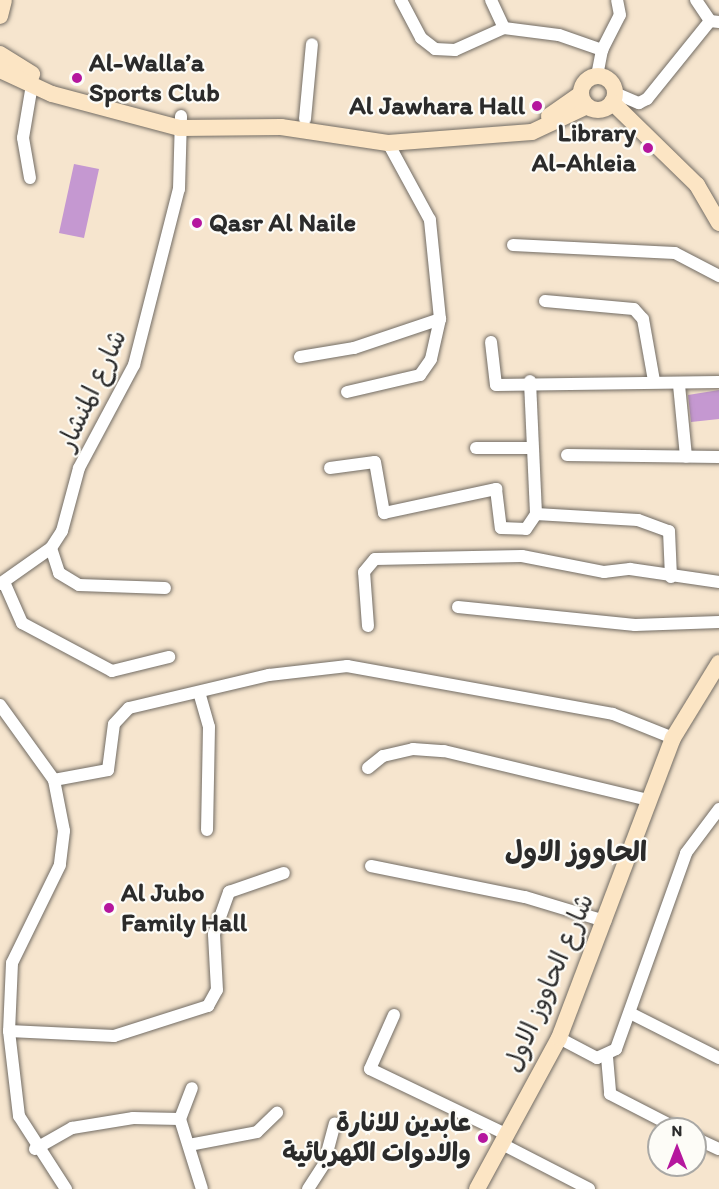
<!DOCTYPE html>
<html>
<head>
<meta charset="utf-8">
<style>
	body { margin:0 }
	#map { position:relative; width:719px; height:1189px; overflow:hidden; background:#f6e5ce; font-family:Itim,"Playpen Sans Arabic",sans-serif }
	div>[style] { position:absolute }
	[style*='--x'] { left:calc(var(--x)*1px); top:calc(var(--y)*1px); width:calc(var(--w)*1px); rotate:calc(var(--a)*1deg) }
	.building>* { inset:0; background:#c598d1 }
	.roads { filter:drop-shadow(0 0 2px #726c64) drop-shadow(0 0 2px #726c64) }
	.street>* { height:12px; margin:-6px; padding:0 6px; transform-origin:6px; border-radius:6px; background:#fff }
	.secondary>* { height:16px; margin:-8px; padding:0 8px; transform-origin:8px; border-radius:8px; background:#fce5c4 }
	.secondary>.ring { margin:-8px; padding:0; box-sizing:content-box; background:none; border:16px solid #fce5c4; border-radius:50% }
	.dots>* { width:16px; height:16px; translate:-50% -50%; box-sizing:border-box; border:3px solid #fdfcf7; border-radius:50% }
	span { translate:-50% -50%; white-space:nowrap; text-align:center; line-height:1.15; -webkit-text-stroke:4.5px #fdfcf7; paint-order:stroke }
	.poi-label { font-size:26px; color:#2b2b2b; font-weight:700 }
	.left { translate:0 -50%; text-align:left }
	.right { translate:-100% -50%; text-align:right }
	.street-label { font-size:26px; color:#2b2b2b }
	.quarter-label { font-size:28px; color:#2b2b2b; font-weight:700 }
	.north { position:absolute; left:647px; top:1117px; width:60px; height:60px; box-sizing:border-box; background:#fdfcf7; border:2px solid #a9a8a5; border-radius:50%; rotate:0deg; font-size:16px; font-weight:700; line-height:24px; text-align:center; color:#2b2b2b }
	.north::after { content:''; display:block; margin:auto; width:21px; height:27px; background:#b5179e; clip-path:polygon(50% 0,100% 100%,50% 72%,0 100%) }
</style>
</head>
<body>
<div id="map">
	<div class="building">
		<div style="clip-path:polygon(74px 164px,99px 169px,84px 238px,59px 233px)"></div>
		<div style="clip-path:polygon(719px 390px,719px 419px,691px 422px,688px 395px)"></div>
	</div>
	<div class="roads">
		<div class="street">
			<div style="--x:401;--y:0;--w:43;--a:62.2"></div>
			<div style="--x:421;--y:38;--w:18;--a:38"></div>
			<div style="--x:435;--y:49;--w:20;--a:3"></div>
			<div style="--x:455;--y:50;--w:54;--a:-24.2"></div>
			<div style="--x:504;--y:28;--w:55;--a:7.3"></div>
			<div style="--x:559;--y:35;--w:46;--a:19.2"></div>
			<div style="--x:602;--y:50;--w:26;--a:101"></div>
			<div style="--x:491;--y:0;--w:31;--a:65"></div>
			<div style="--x:696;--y:0;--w:25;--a:56"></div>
			<div style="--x:710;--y:21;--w:9;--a:6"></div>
			<div style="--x:602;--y:50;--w:39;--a:-63"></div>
			<div style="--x:620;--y:15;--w:15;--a:-101"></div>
			<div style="--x:615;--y:93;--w:26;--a:23"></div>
			<div style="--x:639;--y:103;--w:9;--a:-27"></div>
			<div style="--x:647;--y:99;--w:100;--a:-51.1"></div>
			<div style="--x:305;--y:119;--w:75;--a:-84.7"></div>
			<div style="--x:30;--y:178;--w:41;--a:-99.9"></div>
			<div style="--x:23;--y:138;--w:54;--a:-80.4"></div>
			<div style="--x:513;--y:245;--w:162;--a:2.8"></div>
			<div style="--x:675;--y:253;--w:50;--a:27.6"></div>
			<div style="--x:545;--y:301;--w:89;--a:5.1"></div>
			<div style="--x:634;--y:309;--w:13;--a:48"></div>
			<div style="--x:643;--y:319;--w:63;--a:79.9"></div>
			<div style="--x:491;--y:342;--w:43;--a:83.4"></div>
			<div style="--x:496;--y:385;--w:223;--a:-0.8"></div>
			<div style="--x:300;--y:357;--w:55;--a:-9.5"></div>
			<div style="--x:354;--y:348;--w:91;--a:-18.6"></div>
			<div style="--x:679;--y:385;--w:72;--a:84.4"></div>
			<div style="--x:347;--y:392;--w:75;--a:-13.1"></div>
			<div style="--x:420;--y:375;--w:19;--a:-55"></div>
			<div style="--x:431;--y:359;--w:41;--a:-77.3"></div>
			<div style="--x:440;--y:319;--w:100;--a:-95.8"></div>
			<div style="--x:430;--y:220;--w:88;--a:-118.6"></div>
			<div style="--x:476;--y:448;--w:55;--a:0"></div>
			<div style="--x:567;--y:455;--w:152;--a:0.8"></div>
			<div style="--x:330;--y:468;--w:45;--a:-7.6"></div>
			<div style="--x:375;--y:462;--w:52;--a:80"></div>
			<div style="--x:384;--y:513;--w:115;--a:-12.1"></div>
			<div style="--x:496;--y:489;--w:39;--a:83"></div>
			<div style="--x:501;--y:528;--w:25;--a:2"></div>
			<div style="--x:526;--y:529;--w:18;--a:-56"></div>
			<div style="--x:536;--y:514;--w:133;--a:-92.6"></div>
			<div style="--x:536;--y:514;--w:102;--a:3.4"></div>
			<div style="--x:638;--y:520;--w:33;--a:20"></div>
			<div style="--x:669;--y:531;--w:46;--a:87.5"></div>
			<div style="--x:51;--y:548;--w:26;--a:72"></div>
			<div style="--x:59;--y:573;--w:23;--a:31"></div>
			<div style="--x:79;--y:585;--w:86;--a:2"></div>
			<div style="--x:4;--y:582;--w:45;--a:66.3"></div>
			<div style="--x:22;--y:623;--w:102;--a:28.1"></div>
			<div style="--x:112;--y:671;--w:59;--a:-13.8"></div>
			<div style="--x:0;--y:584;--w:62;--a:-35.2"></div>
			<div style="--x:51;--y:548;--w:20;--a:-57"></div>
			<div style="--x:62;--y:531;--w:65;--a:-74.9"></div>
			<div style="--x:79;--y:468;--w:117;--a:-61.9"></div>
			<div style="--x:134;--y:365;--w:182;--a:-75.7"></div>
			<div style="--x:179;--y:189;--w:73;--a:-88.4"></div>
			<div style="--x:458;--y:607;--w:178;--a:5.8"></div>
			<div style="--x:635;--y:625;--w:84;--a:-2"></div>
			<div style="--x:368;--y:626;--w:54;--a:-94.2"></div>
			<div style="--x:364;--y:572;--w:17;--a:-50"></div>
			<div style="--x:375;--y:559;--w:147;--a:-1.2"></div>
			<div style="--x:522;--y:556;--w:84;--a:11"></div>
			<div style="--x:604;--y:572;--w:26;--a:-7"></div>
			<div style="--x:630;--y:569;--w:90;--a:8.3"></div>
			<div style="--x:199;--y:692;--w:36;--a:74"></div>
			<div style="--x:209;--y:727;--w:103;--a:91.1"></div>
			<div style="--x:0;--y:705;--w:92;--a:54.2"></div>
			<div style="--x:54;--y:780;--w:52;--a:78.9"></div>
			<div style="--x:64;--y:831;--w:34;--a:97"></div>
			<div style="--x:60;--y:865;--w:109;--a:116.1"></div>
			<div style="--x:12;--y:963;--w:68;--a:92.5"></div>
			<div style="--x:9;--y:1031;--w:86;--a:83.3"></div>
			<div style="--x:19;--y:1116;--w:87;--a:57.2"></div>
			<div style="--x:368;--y:768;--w:19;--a:-39"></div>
			<div style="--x:383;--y:756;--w:31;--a:-13"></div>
			<div style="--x:413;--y:749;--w:31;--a:4"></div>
			<div style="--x:444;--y:751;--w:210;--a:13.5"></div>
			<div style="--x:54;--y:780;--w:55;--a:-10.5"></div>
			<div style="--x:108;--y:770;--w:46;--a:-82.6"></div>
			<div style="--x:114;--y:724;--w:22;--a:-47"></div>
			<div style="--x:129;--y:708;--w:144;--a:-13.3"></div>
			<div style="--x:269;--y:675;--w:79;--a:-6.6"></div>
			<div style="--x:347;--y:666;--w:270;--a:10.2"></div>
			<div style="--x:613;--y:714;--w:65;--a:21.8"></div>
			<div style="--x:371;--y:866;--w:157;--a:11.4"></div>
			<div style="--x:525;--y:897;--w:84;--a:16.7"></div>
			<div style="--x:630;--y:1013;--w:100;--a:26.8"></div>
			<div style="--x:394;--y:1015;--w:59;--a:114"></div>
			<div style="--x:370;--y:1069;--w:153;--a:25.6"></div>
			<div style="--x:9;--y:1031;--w:105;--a:2.7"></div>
			<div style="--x:114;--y:1036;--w:99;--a:-17.7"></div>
			<div style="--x:208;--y:1006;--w:18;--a:-61"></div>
			<div style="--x:217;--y:990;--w:56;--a:-93.1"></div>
			<div style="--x:214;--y:934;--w:45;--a:-70.3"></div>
			<div style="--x:229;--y:892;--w:58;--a:-19.1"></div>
			<div style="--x:559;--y:1038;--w:43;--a:27.8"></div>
			<div style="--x:597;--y:1058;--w:21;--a:-25"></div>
			<div style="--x:616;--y:1049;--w:208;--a:-70.3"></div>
			<div style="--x:686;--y:853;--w:55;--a:-53.1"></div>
			<div style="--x:607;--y:1057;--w:37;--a:85"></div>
			<div style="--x:610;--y:1094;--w:76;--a:27.2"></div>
			<div style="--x:180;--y:1119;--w:33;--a:-69"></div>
			<div style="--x:695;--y:1138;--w:26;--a:25"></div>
			<div style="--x:502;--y:1144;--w:98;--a:27.3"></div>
			<div style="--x:189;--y:1145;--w:69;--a:-10.8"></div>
			<div style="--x:257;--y:1132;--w:28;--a:-44"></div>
			<div style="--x:35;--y:1149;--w:43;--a:-29.6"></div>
			<div style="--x:72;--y:1128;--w:62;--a:-9.3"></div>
			<div style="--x:133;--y:1118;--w:47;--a:1.2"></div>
			<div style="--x:180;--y:1119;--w:73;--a:72.6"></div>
			<div style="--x:308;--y:1189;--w:30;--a:-57"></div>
			<div style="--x:324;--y:1164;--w:42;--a:-75"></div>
		</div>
		<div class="secondary">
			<div style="--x:0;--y:16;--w:16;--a:-76"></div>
			<div style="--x:0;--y:54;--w:38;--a:32"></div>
			<div style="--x:0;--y:70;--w:57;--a:24.8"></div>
			<div style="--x:52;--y:94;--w:132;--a:14.9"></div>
			<div style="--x:180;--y:128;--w:101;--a:-0.6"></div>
			<div style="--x:281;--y:127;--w:108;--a:8.5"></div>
			<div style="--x:388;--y:143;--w:144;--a:-4.4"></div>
			<div style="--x:532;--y:132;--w:61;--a:-25.3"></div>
			<div class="ring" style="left:581px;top:76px;width:18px;height:18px"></div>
			<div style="--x:612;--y:102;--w:119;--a:44.3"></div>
			<div style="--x:697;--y:185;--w:44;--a:59.9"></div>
			<div style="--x:549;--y:116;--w:38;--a:-35"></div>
			<div style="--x:477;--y:1189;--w:172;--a:-61.5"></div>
			<div style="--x:559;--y:1038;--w:321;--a:-69.2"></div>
			<div style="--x:673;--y:738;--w:88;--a:-58.5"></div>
		</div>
	</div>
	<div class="dots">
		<div style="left:77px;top:78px;background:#b5179e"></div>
		<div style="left:537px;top:106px;background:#b5179e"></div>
		<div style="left:648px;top:148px;background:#b5179e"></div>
		<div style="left:197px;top:223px;background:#b5179e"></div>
		<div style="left:109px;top:908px;background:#b5179e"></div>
		<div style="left:483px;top:1138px;background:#b5179e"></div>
	</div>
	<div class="poi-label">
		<span class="left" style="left:89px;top:78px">Al-Walla’a<br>Sports Club</span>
		<span class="right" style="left:525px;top:106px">Al Jawhara Hall</span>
		<span class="right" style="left:636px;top:148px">Library<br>Al-Ahleia</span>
		<span class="left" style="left:209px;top:223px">Qasr Al Naile</span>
		<span class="left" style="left:121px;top:908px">Al Jubo<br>Family Hall</span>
		<span class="right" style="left:471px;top:1138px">عابدين للانارة<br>والادوات الكهربائية</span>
	</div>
	<div class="street-label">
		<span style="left:92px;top:390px;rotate:-65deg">شارع المنشار</span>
		<span style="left:549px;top:983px;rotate:-67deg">شارع الحاووز الاول</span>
	</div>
	<div class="quarter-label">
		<span style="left:576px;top:851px">الحاووز الاول</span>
	</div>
	<div class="north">N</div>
</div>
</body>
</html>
